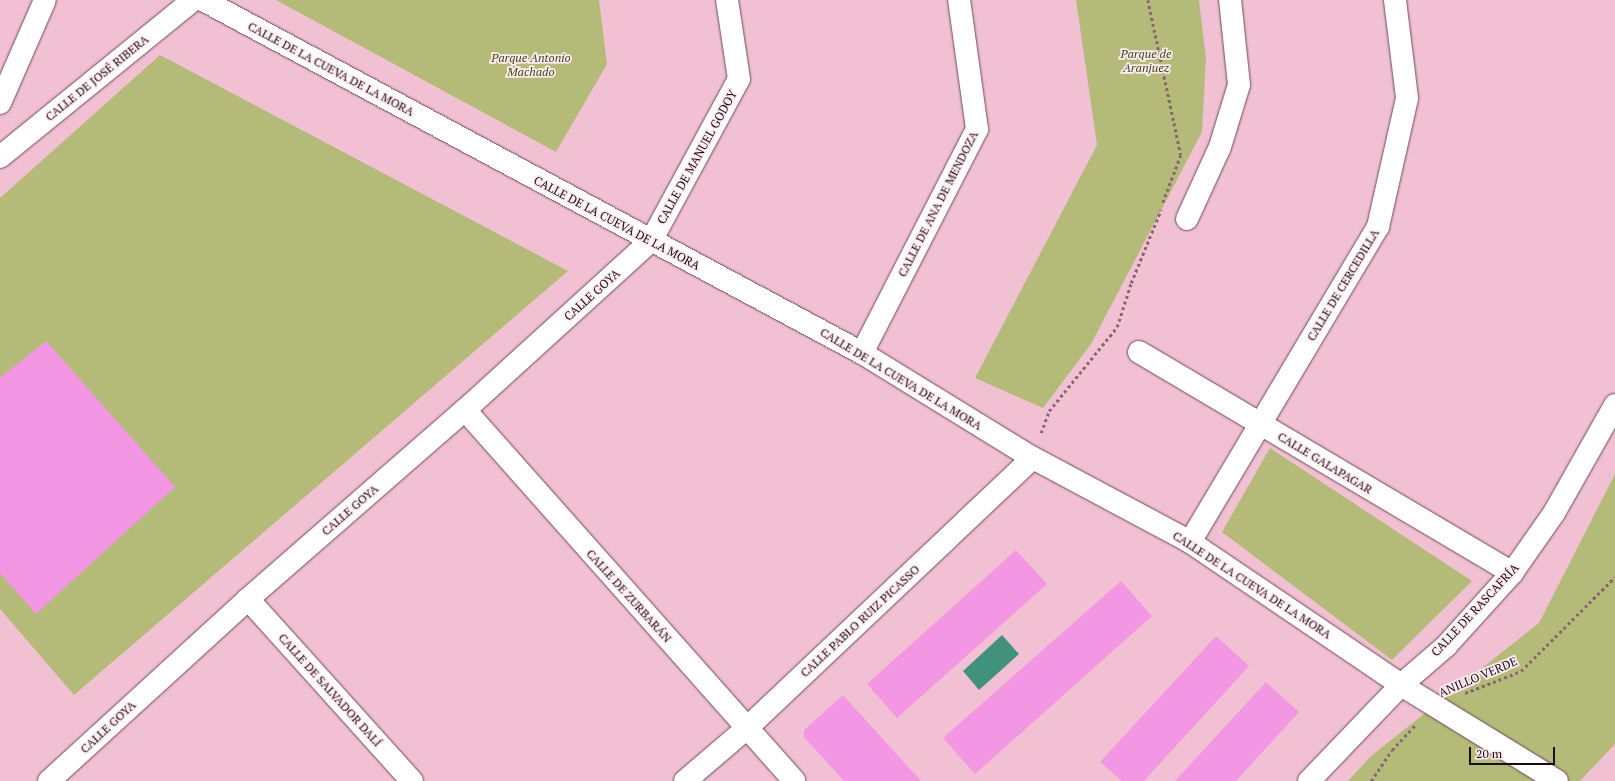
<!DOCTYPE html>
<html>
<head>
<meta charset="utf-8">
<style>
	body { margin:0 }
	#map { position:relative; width:1615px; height:781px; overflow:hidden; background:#f1c1d3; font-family:"PT Serif",serif }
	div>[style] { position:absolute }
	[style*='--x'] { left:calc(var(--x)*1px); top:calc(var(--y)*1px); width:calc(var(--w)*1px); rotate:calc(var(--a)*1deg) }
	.green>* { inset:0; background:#b4bb78 }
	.water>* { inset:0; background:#40927d }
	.building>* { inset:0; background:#f396e3 }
	.path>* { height:2.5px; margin-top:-1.25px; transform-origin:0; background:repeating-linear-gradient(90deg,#866673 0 3px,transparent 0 6px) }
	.roads { filter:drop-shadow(0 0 1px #72495a) drop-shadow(0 0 1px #72495a) }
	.minor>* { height:22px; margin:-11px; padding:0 11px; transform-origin:11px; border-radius:11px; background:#fff }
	span { translate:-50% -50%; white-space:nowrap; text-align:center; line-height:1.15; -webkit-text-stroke:3.5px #fcecf2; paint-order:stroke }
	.park-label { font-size:12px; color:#414412; font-style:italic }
	.street-label { font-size:12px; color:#1b0b12 }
	.scale { position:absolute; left:1469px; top:747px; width:86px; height:18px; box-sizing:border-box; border:2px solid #1b0b12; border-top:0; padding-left:5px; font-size:12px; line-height:14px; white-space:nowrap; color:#1b0b12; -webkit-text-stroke:3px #fcecf2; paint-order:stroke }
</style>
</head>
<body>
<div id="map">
	<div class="green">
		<div style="clip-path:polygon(276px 0,599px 0,607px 64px,556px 152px)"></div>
		<div style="clip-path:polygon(1076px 0,1199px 0,1206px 58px,1202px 132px,1091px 344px,1043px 408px,975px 378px,1097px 145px)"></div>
		<div style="clip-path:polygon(160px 55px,568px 271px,74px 695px,0 609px,0 198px)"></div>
		<div style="clip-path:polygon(1270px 448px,1472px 581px,1392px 660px,1222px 532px)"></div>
		<div style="clip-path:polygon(1615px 474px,1615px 744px,1580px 781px,1348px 781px,1371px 756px,1539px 623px)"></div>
	</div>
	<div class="water">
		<div style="clip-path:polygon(1002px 635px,1019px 654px,979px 690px,963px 671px)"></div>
	</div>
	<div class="building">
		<div style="clip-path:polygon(46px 341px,175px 487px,36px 614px,0 573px,0 378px)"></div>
		<div style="clip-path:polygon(1016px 550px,1047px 584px,897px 718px,867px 684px)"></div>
		<div style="clip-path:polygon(1121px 581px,1152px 616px,975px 774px,943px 738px)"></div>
		<div style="clip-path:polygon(1216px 636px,1249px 666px,1144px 781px,1122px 781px,1100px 762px)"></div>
		<div style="clip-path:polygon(1266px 682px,1299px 712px,1236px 781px,1175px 781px)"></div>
		<div style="clip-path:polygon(843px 695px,921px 781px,844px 781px,804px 737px,804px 730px)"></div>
	</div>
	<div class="path">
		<div style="--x:1148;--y:0;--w:158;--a:78"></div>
		<div style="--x:1181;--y:155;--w:51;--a:110.6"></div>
		<div style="--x:1041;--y:433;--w:23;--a:-70"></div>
		<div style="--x:1049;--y:411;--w:108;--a:-51"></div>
		<div style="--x:1117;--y:327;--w:46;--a:-72.3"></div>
		<div style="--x:1131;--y:283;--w:79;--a:-67.7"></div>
		<div style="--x:1465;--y:693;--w:60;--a:-21.4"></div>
		<div style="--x:1521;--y:671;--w:133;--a:-45"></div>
		<div style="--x:1371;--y:781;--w:37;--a:-56"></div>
		<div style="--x:1392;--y:750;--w:35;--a:-47"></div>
	</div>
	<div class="roads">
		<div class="minor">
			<div style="--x:203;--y:0;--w:748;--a:28.18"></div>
			<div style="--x:862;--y:353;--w:201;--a:31.6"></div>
			<div style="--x:1033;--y:458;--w:178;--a:28.1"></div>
			<div style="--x:1190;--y:542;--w:255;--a:34.1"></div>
			<div style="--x:1401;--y:685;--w:183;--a:31.6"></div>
			<div style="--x:0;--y:103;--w:112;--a:-66.4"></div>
			<div style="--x:0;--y:157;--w:249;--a:-39.1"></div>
			<div style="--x:1187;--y:219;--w:79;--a:-65.4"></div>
			<div style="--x:1220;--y:147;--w:65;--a:-73"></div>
			<div style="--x:1239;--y:85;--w:85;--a:-96"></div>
			<div style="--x:1139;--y:352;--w:434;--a:30.6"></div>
			<div style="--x:862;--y:353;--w:252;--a:-62.8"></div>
			<div style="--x:977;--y:129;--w:130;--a:-97.9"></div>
			<div style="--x:465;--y:410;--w:496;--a:48.4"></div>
			<div style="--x:1190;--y:542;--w:367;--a:-59.2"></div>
			<div style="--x:1378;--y:227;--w:132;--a:-77.3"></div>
			<div style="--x:1407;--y:98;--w:99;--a:-97"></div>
			<div style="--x:248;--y:599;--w:245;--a:48"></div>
			<div style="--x:49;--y:781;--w:270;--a:-42.4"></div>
			<div style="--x:248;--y:599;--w:288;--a:-41.1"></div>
			<div style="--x:465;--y:410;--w:251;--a:-42.3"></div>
			<div style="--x:651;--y:241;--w:184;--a:-61.5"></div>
			<div style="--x:739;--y:79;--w:80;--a:-98.6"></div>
			<div style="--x:685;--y:781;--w:82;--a:-40.5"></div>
			<div style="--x:747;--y:728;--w:393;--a:-43.4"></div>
			<div style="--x:1309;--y:781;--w:133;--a:-46.2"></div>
			<div style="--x:1401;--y:685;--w:60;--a:-40.9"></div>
			<div style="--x:1446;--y:646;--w:98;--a:-47.9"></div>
			<div style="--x:1512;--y:573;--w:73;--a:-55"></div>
			<div style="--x:1554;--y:513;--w:124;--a:-60.5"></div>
		</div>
	</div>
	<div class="park-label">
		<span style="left:1146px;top:61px">Parque de<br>Aranjuez</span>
		<span style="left:531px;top:65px">Parque Antonio<br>Machado</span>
	</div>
	<div class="street-label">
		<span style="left:331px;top:69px;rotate:28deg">CALLE DE LA CUEVA DE LA MORA</span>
		<span style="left:97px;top:78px;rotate:-39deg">CALLE DE JOSÉ RIBERA</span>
		<span style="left:697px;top:157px;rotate:-61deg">CALLE DE MANUEL GODOY</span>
		<span style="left:938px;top:204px;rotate:-63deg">CALLE DE ANA DE MENDOZA</span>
		<span style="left:617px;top:223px;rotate:28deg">CALLE DE LA CUEVA DE LA MORA</span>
		<span style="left:1343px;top:285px;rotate:-59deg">CALLE DE CERCEDILLA</span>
		<span style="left:592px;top:295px;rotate:-42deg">CALLE GOYA</span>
		<span style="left:901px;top:379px;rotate:31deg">CALLE DE LA CUEVA DE LA MORA</span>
		<span style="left:1325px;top:463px;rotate:31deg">CALLE GALAPAGAR</span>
		<span style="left:350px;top:510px;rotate:-41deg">CALLE GOYA</span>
		<span style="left:1252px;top:585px;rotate:33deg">CALLE DE LA CUEVA DE LA MORA</span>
		<span style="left:629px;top:596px;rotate:48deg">CALLE DE ZURBARÁN</span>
		<span style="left:1475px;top:610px;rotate:-47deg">CALLE DE RASCAFRÍA</span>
		<span style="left:860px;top:621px;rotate:-43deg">CALLE PABLO RUIZ PICASSO</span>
		<span style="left:1478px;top:677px;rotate:-23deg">ANILLO VERDE</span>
		<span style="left:330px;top:690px;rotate:48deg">CALLE DE SALVADOR DALÍ</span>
		<span style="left:108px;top:727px;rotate:-43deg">CALLE GOYA</span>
	</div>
	<div class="scale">20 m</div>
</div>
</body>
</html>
